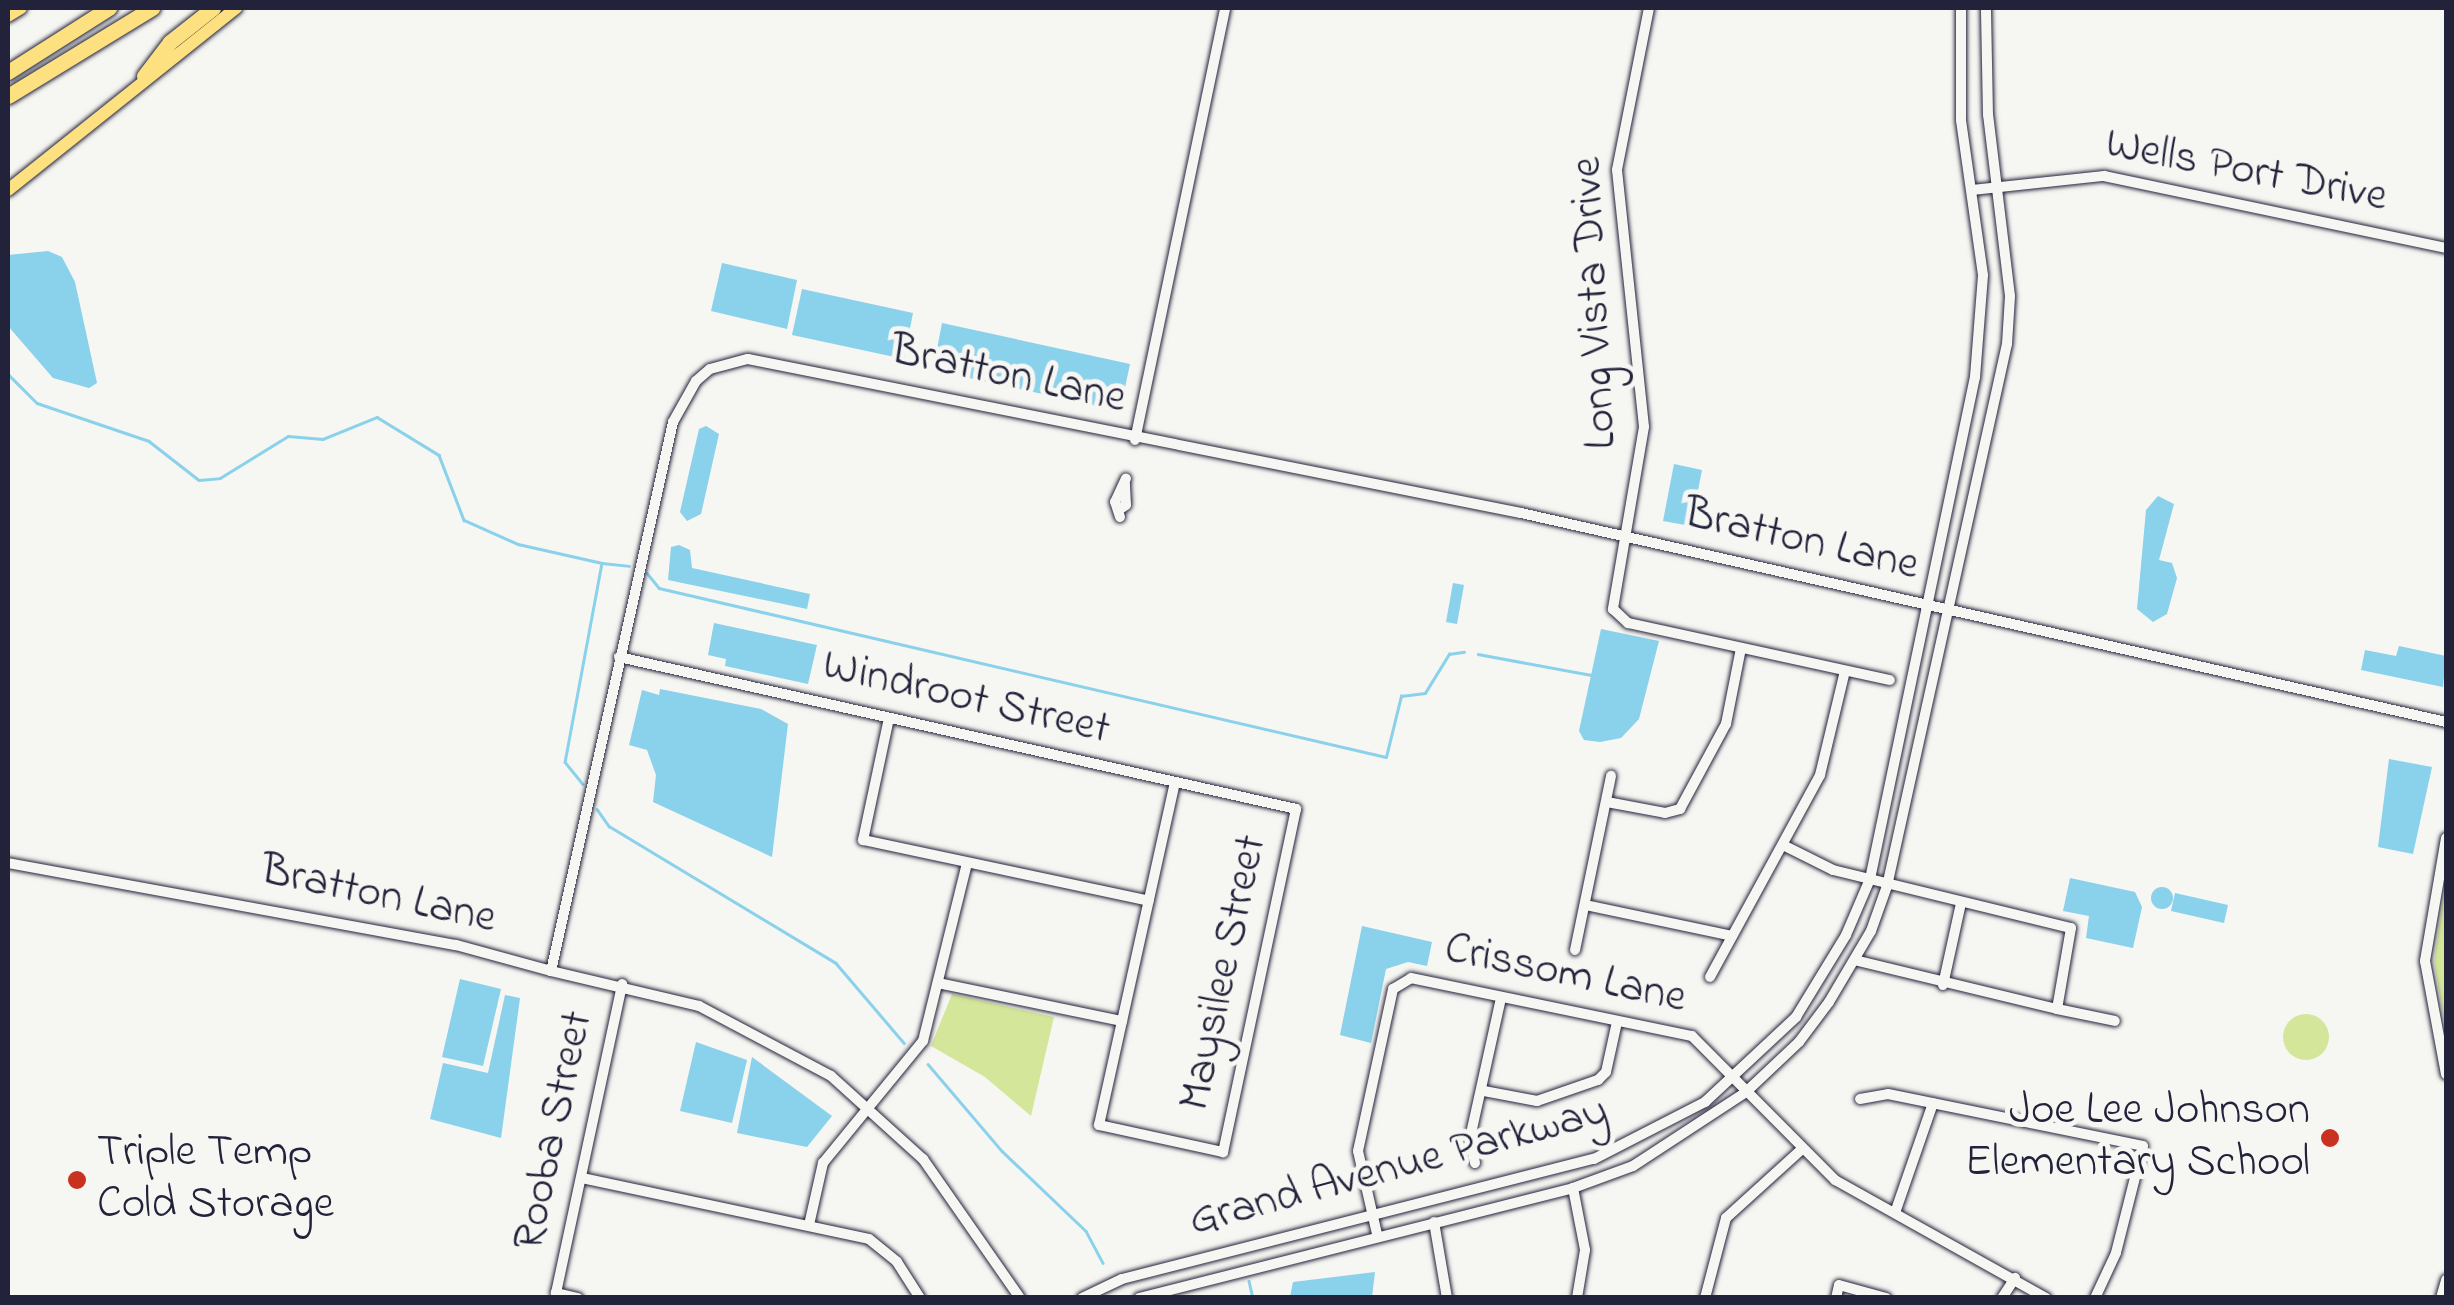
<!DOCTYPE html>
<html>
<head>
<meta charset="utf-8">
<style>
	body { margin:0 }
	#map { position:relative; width:2454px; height:1305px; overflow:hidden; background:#f6f6f2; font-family:"Indie Flower",sans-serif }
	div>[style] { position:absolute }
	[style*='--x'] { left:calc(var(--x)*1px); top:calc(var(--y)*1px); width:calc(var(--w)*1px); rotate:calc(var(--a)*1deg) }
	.green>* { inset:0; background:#d3e69a }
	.round { border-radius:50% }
	.water>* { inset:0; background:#8ad1eb }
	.stream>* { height:2.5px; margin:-1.25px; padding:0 1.25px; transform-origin:1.25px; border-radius:1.25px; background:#8ad1eb }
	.roads { filter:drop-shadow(0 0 2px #22223b) drop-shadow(0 0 2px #22223b) }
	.minor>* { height:10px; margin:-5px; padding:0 5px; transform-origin:5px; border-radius:5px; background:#f6f6f2 }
	.major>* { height:12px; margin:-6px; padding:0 6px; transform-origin:6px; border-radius:6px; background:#fde080 }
	.highway>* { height:15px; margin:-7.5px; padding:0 7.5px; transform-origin:7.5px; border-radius:7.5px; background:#fde080 }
	.dots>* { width:28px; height:28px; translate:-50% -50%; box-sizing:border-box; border:5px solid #f6f6f2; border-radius:50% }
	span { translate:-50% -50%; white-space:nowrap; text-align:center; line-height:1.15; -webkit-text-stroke:10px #f6f6f2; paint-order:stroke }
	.street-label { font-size:45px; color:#22223b }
	.poi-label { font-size:45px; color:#22223b }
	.right { translate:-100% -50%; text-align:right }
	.left { translate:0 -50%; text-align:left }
	.frame { position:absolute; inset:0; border:10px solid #22223b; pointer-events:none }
</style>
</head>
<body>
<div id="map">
	<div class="green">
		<div style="clip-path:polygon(2446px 880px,2446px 1033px,2434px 961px)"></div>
		<div style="clip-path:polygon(952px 994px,1054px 1017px,1031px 1116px,985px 1077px,931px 1046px)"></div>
		<div class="round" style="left:2283px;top:1014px;width:46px;height:46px"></div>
	</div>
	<div class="water">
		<div style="clip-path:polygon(48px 251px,62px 257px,75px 282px,97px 383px,89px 388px,53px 378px,8px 326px,8px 255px)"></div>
		<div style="clip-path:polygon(722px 263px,797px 280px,787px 329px,711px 311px)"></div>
		<div style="clip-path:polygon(802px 289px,913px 313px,904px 359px,792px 335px)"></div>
		<div style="clip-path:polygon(942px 323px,1130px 364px,1120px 411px,933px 370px)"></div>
		<div style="clip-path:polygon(706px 426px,719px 434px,701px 514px,687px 521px,680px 512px,699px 429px)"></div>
		<div style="clip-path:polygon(1674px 464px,1702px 470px,1691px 526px,1663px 521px)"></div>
		<div style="clip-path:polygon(2158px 496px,2174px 504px,2159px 560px,2172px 563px,2177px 578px,2167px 614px,2153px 622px,2137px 609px,2146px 510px)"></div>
		<div style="clip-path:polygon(679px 545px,690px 550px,692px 568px,810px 594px,807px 609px,668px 580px,671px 547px)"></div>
		<div style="clip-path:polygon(1453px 583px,1464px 585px,1457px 624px,1446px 622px)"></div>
		<div style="clip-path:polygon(714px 623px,817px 645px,808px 684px,725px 666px,726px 659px,708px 655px)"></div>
		<div style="clip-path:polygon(1601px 629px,1659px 641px,1639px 719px,1621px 738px,1600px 742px,1584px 740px,1579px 731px)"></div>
		<div style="clip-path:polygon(2399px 646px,2446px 656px,2443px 687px,2361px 670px,2365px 650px,2396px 656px)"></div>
		<div style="clip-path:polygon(660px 689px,761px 709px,788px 724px,772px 857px,653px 802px,656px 775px,647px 750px,629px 745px,642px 690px,659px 695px)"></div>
		<div style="clip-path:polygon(2389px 759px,2432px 767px,2413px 854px,2378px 847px)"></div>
		<div style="clip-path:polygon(2070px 878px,2135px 892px,2142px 907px,2133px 948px,2086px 938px,2089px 916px,2063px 911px)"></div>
		<div class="round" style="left:2151px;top:887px;width:22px;height:22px"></div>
		<div style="clip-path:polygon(2175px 893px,2228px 905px,2224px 923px,2171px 911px)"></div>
		<div style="clip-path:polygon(1362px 926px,1432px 942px,1427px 966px,1408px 962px,1386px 969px,1371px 1043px,1340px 1035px)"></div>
		<div style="clip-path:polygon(460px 979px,501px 989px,483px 1066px,442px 1057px)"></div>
		<div style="clip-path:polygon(505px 995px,520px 998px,501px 1138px,430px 1119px,443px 1063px,488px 1073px)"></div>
		<div style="clip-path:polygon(696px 1042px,747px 1060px,732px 1123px,680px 1111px)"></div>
		<div style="clip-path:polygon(752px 1057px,832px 1116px,807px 1147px,737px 1133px)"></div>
		<div style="clip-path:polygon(1375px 1272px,1372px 1297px,1290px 1297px,1293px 1282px)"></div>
	</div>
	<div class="stream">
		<div style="--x:8;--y:374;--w:41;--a:45"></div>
		<div style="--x:37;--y:403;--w:118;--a:18.7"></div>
		<div style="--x:149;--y:441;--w:63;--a:38"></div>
		<div style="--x:199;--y:480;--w:21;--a:-5"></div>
		<div style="--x:220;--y:478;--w:80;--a:-31.7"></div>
		<div style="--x:288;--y:436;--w:35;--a:5"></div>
		<div style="--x:323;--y:439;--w:58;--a:-22.2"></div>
		<div style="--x:377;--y:417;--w:73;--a:31.5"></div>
		<div style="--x:439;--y:455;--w:70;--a:69"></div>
		<div style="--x:464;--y:520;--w:59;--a:24"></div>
		<div style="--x:518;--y:544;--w:86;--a:12.7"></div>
		<div style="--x:602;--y:563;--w:202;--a:100.5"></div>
		<div style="--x:565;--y:762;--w:28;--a:51"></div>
		<div style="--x:602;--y:563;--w:27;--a:6"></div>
		<div style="--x:647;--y:573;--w:19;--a:51"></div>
		<div style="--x:659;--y:588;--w:746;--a:13.09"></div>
		<div style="--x:1386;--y:757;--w:63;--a:-76.2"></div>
		<div style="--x:1401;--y:696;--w:24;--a:-7"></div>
		<div style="--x:1425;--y:693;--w:46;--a:-58.4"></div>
		<div style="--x:1449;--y:654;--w:15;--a:-8"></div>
		<div style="--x:1478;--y:654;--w:115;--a:10.5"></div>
		<div style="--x:597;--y:809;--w:21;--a:55"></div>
		<div style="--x:609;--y:826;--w:265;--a:31.1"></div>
		<div style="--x:836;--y:963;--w:105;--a:49.6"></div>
		<div style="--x:928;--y:1064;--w:114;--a:49.6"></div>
		<div style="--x:1002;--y:1151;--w:116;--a:43.6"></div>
		<div style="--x:1086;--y:1231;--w:36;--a:62"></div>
		<div style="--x:1249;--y:1281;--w:17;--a:77"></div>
	</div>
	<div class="roads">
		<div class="minor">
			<div style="--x:1649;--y:8;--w:165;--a:101.2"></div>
			<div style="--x:1617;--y:170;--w:258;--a:84"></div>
			<div style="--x:1644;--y:427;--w:185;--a:99.7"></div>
			<div style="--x:1613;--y:609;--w:21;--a:43"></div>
			<div style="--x:1628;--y:623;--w:268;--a:12.3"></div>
			<div style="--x:1972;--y:190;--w:133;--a:-6.1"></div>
			<div style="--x:2104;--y:176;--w:349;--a:11.9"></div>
			<div style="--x:1135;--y:440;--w:441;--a:-78.2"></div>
			<div style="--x:1120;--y:509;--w:7;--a:-34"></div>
			<div style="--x:1126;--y:505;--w:22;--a:-93"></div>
			<div style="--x:1120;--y:517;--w:16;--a:-108"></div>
			<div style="--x:1115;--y:502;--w:26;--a:-65"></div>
			<div style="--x:619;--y:657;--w:694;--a:12.65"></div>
			<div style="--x:1296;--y:809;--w:351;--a:102"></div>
			<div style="--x:1223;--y:1152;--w:127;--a:-167.7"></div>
			<div style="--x:1099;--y:1125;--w:351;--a:-77.5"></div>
			<div style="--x:889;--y:718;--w:125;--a:102"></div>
			<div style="--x:863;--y:840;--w:292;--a:12"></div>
			<div style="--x:1607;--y:802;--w:59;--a:10.7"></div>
			<div style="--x:1665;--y:813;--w:16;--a:-15"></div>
			<div style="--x:1680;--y:809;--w:97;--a:-61.6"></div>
			<div style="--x:1726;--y:724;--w:77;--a:-78.8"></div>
			<div style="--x:2446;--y:838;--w:125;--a:99.7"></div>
			<div style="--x:2425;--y:961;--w:115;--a:79.5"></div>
			<div style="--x:1783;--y:845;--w:56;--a:26.6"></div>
			<div style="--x:1833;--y:870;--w:245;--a:13.7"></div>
			<div style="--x:2071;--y:928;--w:82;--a:99.8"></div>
			<div style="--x:2057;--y:1009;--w:208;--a:-166.4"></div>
			<div style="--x:8;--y:863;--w:455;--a:10.4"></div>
			<div style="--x:456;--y:945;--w:98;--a:15.3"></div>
			<div style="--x:551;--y:971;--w:562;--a:-77.47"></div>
			<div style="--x:673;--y:422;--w:47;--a:-60.7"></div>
			<div style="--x:696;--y:381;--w:18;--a:-41"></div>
			<div style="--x:710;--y:369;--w:39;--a:-15"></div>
			<div style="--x:748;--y:359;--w:788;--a:11.27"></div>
			<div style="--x:1521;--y:513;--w:948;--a:12.73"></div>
			<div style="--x:1585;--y:905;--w:150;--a:11.9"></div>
			<div style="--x:1575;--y:950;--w:178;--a:-78.3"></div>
			<div style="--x:551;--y:971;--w:152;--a:13.3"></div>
			<div style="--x:699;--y:1006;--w:149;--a:27.9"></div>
			<div style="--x:831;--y:1076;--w:124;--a:42.1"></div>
			<div style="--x:923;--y:1159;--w:169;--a:55.1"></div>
			<div style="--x:1710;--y:977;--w:230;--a:-61.4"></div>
			<div style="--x:1820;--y:775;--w:107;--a:-76.5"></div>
			<div style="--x:938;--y:983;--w:188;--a:11.7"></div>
			<div style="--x:1943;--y:985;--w:84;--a:-77.6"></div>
			<div style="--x:2057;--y:1009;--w:59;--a:11.7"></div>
			<div style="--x:1484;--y:1091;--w:54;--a:10.7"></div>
			<div style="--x:1537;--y:1101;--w:65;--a:-19"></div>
			<div style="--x:1598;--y:1080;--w:11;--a:-45"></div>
			<div style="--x:1606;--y:1072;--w:51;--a:-77.6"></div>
			<div style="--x:1860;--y:1099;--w:28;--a:-10"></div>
			<div style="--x:1888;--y:1094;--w:260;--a:11.5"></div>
			<div style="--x:2143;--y:1146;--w:110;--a:104.2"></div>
			<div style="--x:2116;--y:1253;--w:50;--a:115"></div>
			<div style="--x:1475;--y:1163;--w:25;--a:-101"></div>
			<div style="--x:1470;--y:1138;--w:143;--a:-77.5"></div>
			<div style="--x:582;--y:1178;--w:293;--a:12"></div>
			<div style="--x:869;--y:1239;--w:36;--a:39"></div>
			<div style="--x:897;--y:1262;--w:43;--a:57.4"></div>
			<div style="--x:1573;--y:1188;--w:63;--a:79"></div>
			<div style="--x:1585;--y:1250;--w:49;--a:99.5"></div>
			<div style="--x:1896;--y:1210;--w:113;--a:-70.9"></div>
			<div style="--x:1434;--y:1222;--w:77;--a:80.3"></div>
			<div style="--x:809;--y:1225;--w:64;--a:-77.3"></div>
			<div style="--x:823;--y:1163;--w:158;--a:-50.7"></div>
			<div style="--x:923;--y:1041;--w:183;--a:-76.1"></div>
			<div style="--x:1377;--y:1234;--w:85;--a:-102.9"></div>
			<div style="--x:1358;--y:1151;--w:166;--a:-77.8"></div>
			<div style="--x:1393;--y:989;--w:21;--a:-31"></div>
			<div style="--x:1411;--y:978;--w:287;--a:11.7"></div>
			<div style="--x:1692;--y:1036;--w:203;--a:45.2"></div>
			<div style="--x:1835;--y:1180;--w:242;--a:29.2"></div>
			<div style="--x:578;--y:1298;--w:23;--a:-167"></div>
			<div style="--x:556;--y:1293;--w:316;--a:-77.9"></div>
			<div style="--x:1082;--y:1298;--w:44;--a:-25.4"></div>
			<div style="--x:1122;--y:1279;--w:487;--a:-14.3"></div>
			<div style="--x:1594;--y:1159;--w:125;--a:-27.2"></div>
			<div style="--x:1705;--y:1102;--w:125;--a:-43"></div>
			<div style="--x:1796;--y:1017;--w:96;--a:-58.6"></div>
			<div style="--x:1846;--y:935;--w:61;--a:-66.8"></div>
			<div style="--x:1870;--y:879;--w:513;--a:-78.19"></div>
			<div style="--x:1975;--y:377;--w:102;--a:-85.5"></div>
			<div style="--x:1983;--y:275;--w:157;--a:-98.1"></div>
			<div style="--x:1961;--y:120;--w:112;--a:-90"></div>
			<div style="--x:1139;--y:1298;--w:448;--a:-14.2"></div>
			<div style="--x:1573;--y:1188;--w:64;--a:-20.1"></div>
			<div style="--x:1633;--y:1166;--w:135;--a:-33.2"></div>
			<div style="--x:1746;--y:1092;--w:73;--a:-43.3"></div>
			<div style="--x:1799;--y:1042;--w:50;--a:-53.1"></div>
			<div style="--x:1829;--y:1002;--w:82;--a:-59.4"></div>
			<div style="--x:1871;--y:931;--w:48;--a:-70.4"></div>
			<div style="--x:1887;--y:886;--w:555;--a:-77.52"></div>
			<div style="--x:2007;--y:344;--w:48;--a:-86.4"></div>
			<div style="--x:2010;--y:296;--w:182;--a:-96.9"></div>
			<div style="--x:1988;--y:115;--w:107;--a:-91.1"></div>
			<div style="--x:1705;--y:1298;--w:83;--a:-75.3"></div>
			<div style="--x:1726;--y:1218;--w:100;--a:-42.2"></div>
			<div style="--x:1836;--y:1298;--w:13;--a:-77"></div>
			<div style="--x:1839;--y:1285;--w:49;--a:15.5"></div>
			<div style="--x:2002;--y:1298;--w:24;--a:-57"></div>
			<div style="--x:2441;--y:1298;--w:19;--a:-74"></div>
		</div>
		<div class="major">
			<div style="--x:8;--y:16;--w:15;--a:-32"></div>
			<div style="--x:8;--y:190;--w:292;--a:-38.6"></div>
		</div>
		<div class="highway">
			<div style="--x:8;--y:72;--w:120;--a:-32.4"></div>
			<div style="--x:144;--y:76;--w:43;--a:-52.6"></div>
			<div style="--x:170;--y:42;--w:55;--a:-38.3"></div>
			<div style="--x:8;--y:96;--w:169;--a:-31.4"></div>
		</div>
	</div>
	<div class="dots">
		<div style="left:2330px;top:1138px;background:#c8321e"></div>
		<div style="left:77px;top:1180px;background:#c8321e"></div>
	</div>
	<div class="street-label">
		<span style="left:2246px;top:172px;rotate:11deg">Wells Port Drive</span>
		<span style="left:1596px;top:303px;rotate:-93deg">Long Vista Drive</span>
		<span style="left:1008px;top:376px;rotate:12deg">Bratton Lane</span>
		<span style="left:1801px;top:541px;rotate:13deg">Bratton Lane</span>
		<span style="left:966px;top:699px;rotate:13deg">Windroot Street</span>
		<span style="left:378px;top:896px;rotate:12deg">Bratton Lane</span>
		<span style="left:1225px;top:973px;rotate:-78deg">Maysilee Street</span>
		<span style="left:1565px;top:975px;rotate:12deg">Crissom Lane</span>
		<span style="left:555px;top:1131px;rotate:-78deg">Rooba Street</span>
		<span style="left:1399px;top:1168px;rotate:-15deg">Grand Avenue Parkway</span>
	</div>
	<div class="poi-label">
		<span class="right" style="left:2310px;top:1138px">Joe Lee Johnson<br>Elementary School</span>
		<span class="left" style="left:97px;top:1180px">Triple Temp<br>Cold Storage</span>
	</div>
	<div class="frame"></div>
</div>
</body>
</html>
